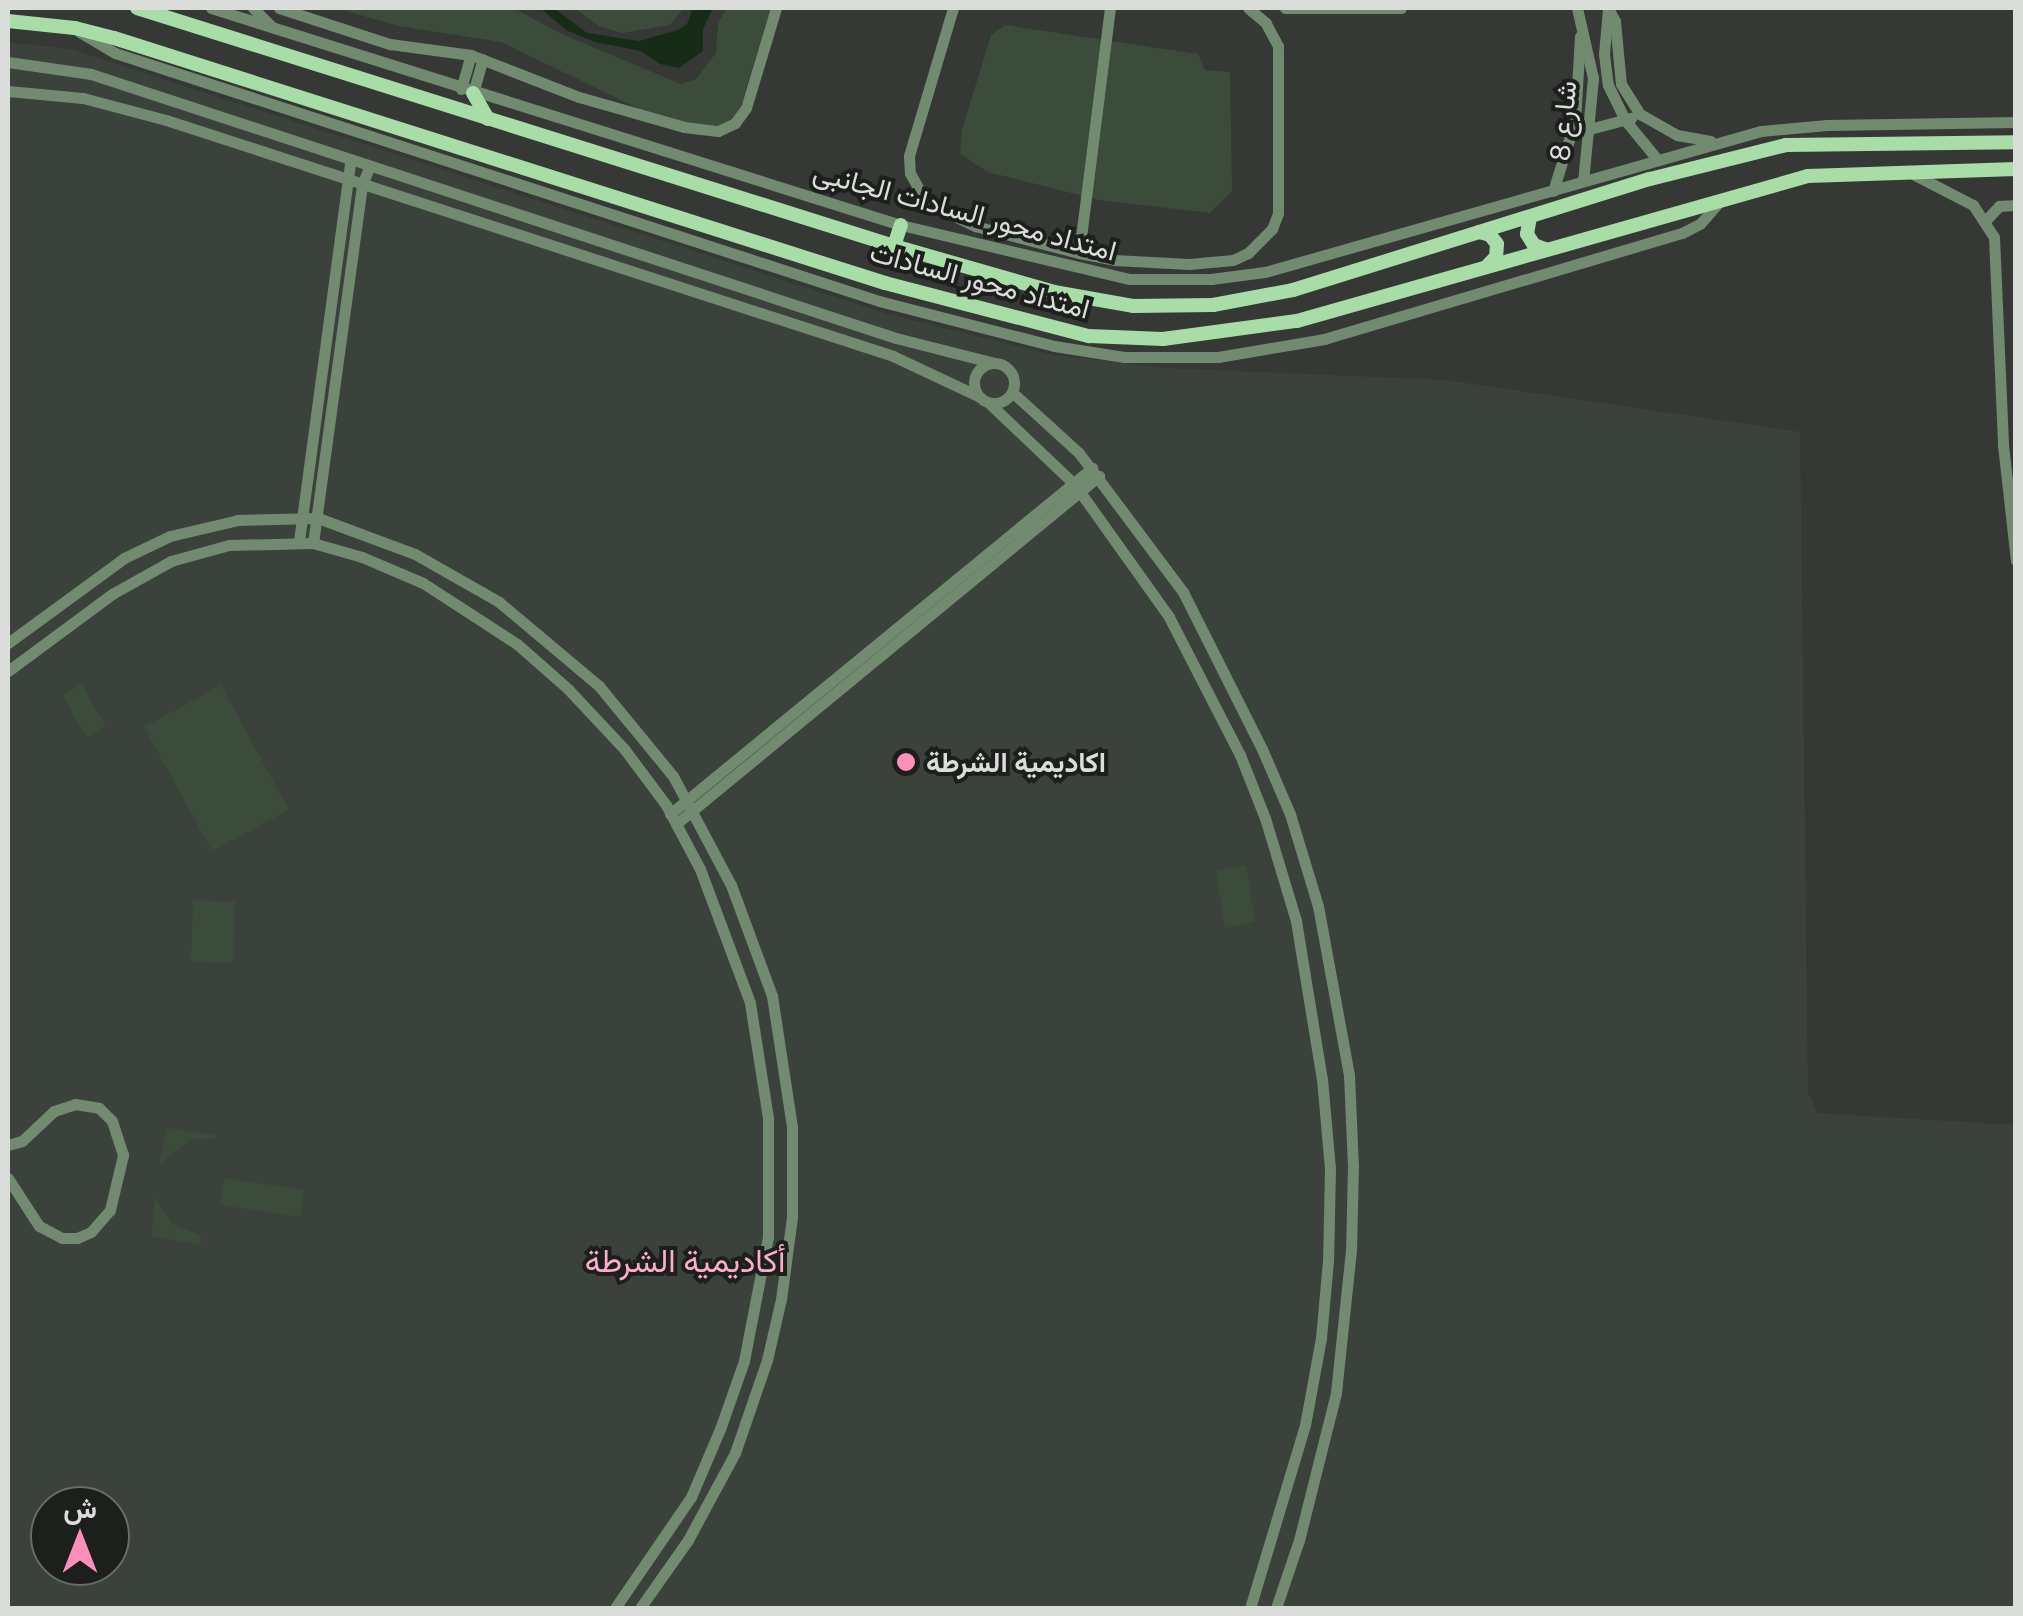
<!DOCTYPE html>
<html>
<head>
<meta charset="utf-8">
<style>
	body { margin:0 }
	#map { position:relative; width:2023px; height:1616px; overflow:hidden; background:#353835; font-family:Figtree,Vazirmatn,sans-serif }
	div>[style] { position:absolute }
	[style*='--x'] { left:calc(var(--x)*1px); top:calc(var(--y)*1px); width:calc(var(--w)*1px); rotate:calc(var(--a)*1deg) }
	.built>* { inset:0; background:#3b423b }
	.green>* { inset:0; background:#3b4c3b }
	.water>* { inset:0; background:#162c17 }
	.minor>* { height:11px; margin:-5.5px; padding:0 5.5px; transform-origin:5.5px; border-radius:5.5px; background:#718a70 }
	.minor>.ring { margin:-5.5px; padding:0; box-sizing:content-box; background:none; border:11px solid #718a70; border-radius:50% }
	.major>* { height:14px; margin:-7px; padding:0 7px; transform-origin:7px; border-radius:7px; background:#a8dda8 }
	.dots>* { width:28px; height:28px; translate:-50% -50%; box-sizing:border-box; border:5px solid #1d1f1d; border-radius:50% }
	span { translate:-50% -50%; white-space:nowrap; text-align:center; line-height:1.15; -webkit-text-stroke:8px #1d1f1d; paint-order:stroke }
	.street-label { font-size:28px; color:#dbdddb }
	.poi-label { font-size:28px; color:#dbdddb; font-weight:700 }
	.left { translate:0 -50%; text-align:left }
	.quarter-label { font-size:32px; color:#fdadcc }
	.frame { position:absolute; inset:0; border:10px solid #dbdddb; pointer-events:none }
	.north { position:absolute; left:30px; top:1486px; width:100px; height:100px; box-sizing:border-box; background:#1d1f1d; border:2px solid #696b69; border-radius:50%; rotate:0deg; font-size:28px; font-weight:700; line-height:40px; text-align:center; color:#dbdddb }
	.north::after { content:''; display:block; margin:auto; width:35px; height:45px; background:#fe8ebc; clip-path:polygon(50% 0,100% 100%,50% 72%,0 100%) }
</style>
</head>
<body>
<div id="map">
	<div class="built">
		<div style="clip-path:polygon(evenodd,8px 42px,70px 49px,891px 315px,1049px 354px,1164px 368px,1445px 380px,1800px 432px,1808px 1092px,1818px 1113px,2015px 1125px,2015px 1608px,8px 1608px,8px 42px,50px 1506px,110px 1506px,110px 1566px,50px 1566px,50px 1506px)"></div>
	</div>
	<div class="green">
		<div style="clip-path:polygon(336px 8px,513px 8px,564px 35px,681px 84px,696px 79px,716px 53px,718px 23px,727px 8px,771px 8px,738px 115px,714px 128px,654px 116px,501px 42px,398px 26px)"></div>
		<div style="clip-path:polygon(574px 8px,684px 8px,670px 25px,622px 33px,599px 26px)"></div>
		<div style="clip-path:polygon(1005px 25px,1198px 54px,1205px 70px,1230px 72px,1232px 191px,1210px 213px,1099px 200px,988px 172px,960px 154px,962px 130px,991px 35px)"></div>
		<div style="clip-path:polygon(81px 684px,106px 726px,87px 738px,62px 695px)"></div>
		<div style="clip-path:polygon(221px 685px,289px 810px,212px 851px,144px 727px)"></div>
		<div style="clip-path:polygon(1246px 865px,1255px 922px,1225px 928px,1216px 871px)"></div>
		<div style="clip-path:polygon(193px 900px,235px 902px,233px 963px,191px 962px)"></div>
		<div style="clip-path:polygon(167px 1128px,215px 1135px,215px 1139px,191px 1139px,159px 1164px)"></div>
		<div style="clip-path:polygon(225px 1178px,304px 1190px,300px 1217px,220px 1205px)"></div>
		<div style="clip-path:polygon(154px 1196px,173px 1224px,201px 1236px,201px 1244px,152px 1237px)"></div>
	</div>
	<div class="water">
		<div style="clip-path:polygon(540px 8px,554px 8px,587px 33px,639px 41px,678px 30px,687px 24px,693px 8px,713px 8px,703px 29px,703px 51px,679px 68px,660px 64px,641px 51px,595px 42px,566px 30px)"></div>
	</div>
	<div class="minor">
		<div style="--x:211;--y:8;--w:723;--a:17.46"></div>
		<div style="--x:901;--y:225;--w:235;--a:13.3"></div>
		<div style="--x:1130;--y:279;--w:81;--a:0"></div>
		<div style="--x:1211;--y:279;--w:54;--a:-7.4"></div>
		<div style="--x:1265;--y:272;--w:516;--a:-15.87"></div>
		<div style="--x:1761;--y:131;--w:66;--a:-5.2"></div>
		<div style="--x:1827;--y:125;--w:189;--a:-0.9"></div>
		<div style="--x:253;--y:8;--w:25;--a:45"></div>
		<div style="--x:279;--y:8;--w:117;--a:18"></div>
		<div style="--x:390;--y:44;--w:82;--a:7.7"></div>
		<div style="--x:471;--y:55;--w:116;--a:21.3"></div>
		<div style="--x:579;--y:97;--w:109;--a:15.9"></div>
		<div style="--x:684;--y:127;--w:34;--a:7"></div>
		<div style="--x:718;--y:131;--w:19;--a:-25"></div>
		<div style="--x:735;--y:123;--w:19;--a:-54"></div>
		<div style="--x:746;--y:108;--w:104;--a:-73.3"></div>
		<div style="--x:953;--y:8;--w:154;--a:106.6"></div>
		<div style="--x:909;--y:156;--w:17;--a:87"></div>
		<div style="--x:910;--y:173;--w:33;--a:61"></div>
		<div style="--x:926;--y:202;--w:55;--a:26.1"></div>
		<div style="--x:975;--y:226;--w:107;--a:14.6"></div>
		<div style="--x:1079;--y:253;--w:36;--a:11"></div>
		<div style="--x:1114;--y:260;--w:75;--a:3.1"></div>
		<div style="--x:1189;--y:264;--w:44;--a:-5.2"></div>
		<div style="--x:1233;--y:260;--w:17;--a:-25"></div>
		<div style="--x:1248;--y:253;--w:34;--a:-45"></div>
		<div style="--x:1272;--y:229;--w:17;--a:-69"></div>
		<div style="--x:1278;--y:213;--w:167;--a:-90"></div>
		<div style="--x:1278;--y:46;--w:26;--a:-118"></div>
		<div style="--x:1266;--y:23;--w:23;--a:-140"></div>
		<div style="--x:1285;--y:8;--w:116;--a:0"></div>
		<div style="--x:1577;--y:8;--w:72;--a:77.1"></div>
		<div style="--x:1593;--y:78;--w:103;--a:95.5"></div>
		<div style="--x:1608;--y:8;--w:15;--a:62"></div>
		<div style="--x:1615;--y:21;--w:63;--a:84.6"></div>
		<div style="--x:1621;--y:84;--w:36;--a:58"></div>
		<div style="--x:1640;--y:114;--w:43;--a:29.6"></div>
		<div style="--x:1677;--y:135;--w:34;--a:10"></div>
		<div style="--x:1608;--y:9;--w:45;--a:95.1"></div>
		<div style="--x:1604;--y:54;--w:31;--a:83"></div>
		<div style="--x:1608;--y:85;--w:39;--a:64"></div>
		<div style="--x:1625;--y:120;--w:50;--a:50.6"></div>
		<div style="--x:78;--y:31;--w:43;--a:30.7"></div>
		<div style="--x:115;--y:53;--w:803;--a:17.98"></div>
		<div style="--x:879;--y:301;--w:181;--a:14.4"></div>
		<div style="--x:1054;--y:346;--w:71;--a:8.9"></div>
		<div style="--x:1124;--y:357;--w:94;--a:0"></div>
		<div style="--x:1218;--y:357;--w:108;--a:-9.6"></div>
		<div style="--x:1324;--y:339;--w:373;--a:-16.5"></div>
		<div style="--x:1682;--y:233;--w:20;--a:-27"></div>
		<div style="--x:1700;--y:224;--w:30;--a:-49"></div>
		<div style="--x:8;--y:62;--w:84;--a:8.2"></div>
		<div style="--x:91;--y:74;--w:847;--a:18.16"></div>
		<div style="--x:896;--y:338;--w:101;--a:14.3"></div>
		<div style="--x:461;--y:89;--w:35;--a:-74"></div>
		<div style="--x:8;--y:91;--w:75;--a:5.3"></div>
		<div style="--x:83;--y:98;--w:86;--a:14.8"></div>
		<div style="--x:166;--y:120;--w:764;--a:17.98"></div>
		<div style="--x:893;--y:356;--w:94;--a:25.2"></div>
		<div style="--x:473;--y:93;--w:35;--a:-74"></div>
		<div style="--x:1582;--y:131;--w:51;--a:-14.9"></div>
		<div style="--x:1911;--y:173;--w:70;--a:27.3"></div>
		<div style="--x:1973;--y:205;--w:38;--a:57"></div>
		<div style="--x:1994;--y:237;--w:208;--a:87.5"></div>
		<div style="--x:2003;--y:445;--w:116;--a:83.6"></div>
		<div style="--x:1553;--y:191;--w:73;--a:-72.6"></div>
		<div style="--x:1575;--y:121;--w:85;--a:-86.6"></div>
		<div style="--x:1987;--y:219;--w:18;--a:-47"></div>
		<div style="--x:1999;--y:206;--w:17;--a:-3"></div>
		<div style="--x:1079;--y:253;--w:247;--a:-82.8"></div>
		<div class="ring" style="left:974px;top:363px;width:29px;height:29px"></div>
		<div style="--x:1012;--y:392;--w:91;--a:42.3"></div>
		<div style="--x:1079;--y:453;--w:174;--a:53.2"></div>
		<div style="--x:1183;--y:592;--w:176;--a:63.3"></div>
		<div style="--x:1262;--y:749;--w:71;--a:66.7"></div>
		<div style="--x:1290;--y:814;--w:96;--a:73.1"></div>
		<div style="--x:1318;--y:906;--w:172;--a:79.6"></div>
		<div style="--x:1349;--y:1075;--w:90;--a:87.5"></div>
		<div style="--x:1353;--y:1165;--w:85;--a:91.3"></div>
		<div style="--x:1351;--y:1250;--w:144;--a:96"></div>
		<div style="--x:1336;--y:1393;--w:152;--a:104.1"></div>
		<div style="--x:1299;--y:1540;--w:72;--a:108.7"></div>
		<div style="--x:989;--y:403;--w:119;--a:43.6"></div>
		<div style="--x:1075;--y:485;--w:162;--a:54.5"></div>
		<div style="--x:1169;--y:617;--w:155;--a:62.8"></div>
		<div style="--x:1240;--y:755;--w:68;--a:68.4"></div>
		<div style="--x:1265;--y:818;--w:108;--a:73.2"></div>
		<div style="--x:1296;--y:921;--w:160;--a:80.7"></div>
		<div style="--x:1322;--y:1079;--w:89;--a:84.9"></div>
		<div style="--x:1330;--y:1168;--w:93;--a:91.2"></div>
		<div style="--x:1328;--y:1261;--w:77;--a:95.2"></div>
		<div style="--x:1321;--y:1338;--w:88;--a:100.4"></div>
		<div style="--x:1305;--y:1425;--w:191;--a:106.7"></div>
		<div style="--x:299;--y:541;--w:382;--a:-82.3"></div>
		<div style="--x:313;--y:543;--w:361;--a:-82.2"></div>
		<div style="--x:362;--y:185;--w:18;--a:-68"></div>
		<div style="--x:8;--y:643;--w:144;--a:-36.2"></div>
		<div style="--x:124;--y:558;--w:51;--a:-25.6"></div>
		<div style="--x:170;--y:536;--w:70;--a:-13.2"></div>
		<div style="--x:238;--y:520;--w:80;--a:-1.4"></div>
		<div style="--x:318;--y:518;--w:103;--a:20.4"></div>
		<div style="--x:415;--y:554;--w:97;--a:29.7"></div>
		<div style="--x:499;--y:602;--w:131;--a:40"></div>
		<div style="--x:599;--y:686;--w:117;--a:50.6"></div>
		<div style="--x:673;--y:776;--w:123;--a:62"></div>
		<div style="--x:731;--y:885;--w:118;--a:69.7"></div>
		<div style="--x:772;--y:996;--w:133;--a:81.3"></div>
		<div style="--x:792;--y:1127;--w:90;--a:90"></div>
		<div style="--x:792;--y:1217;--w:83;--a:97.6"></div>
		<div style="--x:781;--y:1299;--w:63;--a:102.9"></div>
		<div style="--x:767;--y:1360;--w:98;--a:109"></div>
		<div style="--x:735;--y:1453;--w:99;--a:118.4"></div>
		<div style="--x:688;--y:1540;--w:83;--a:125.2"></div>
		<div style="--x:8;--y:671;--w:129;--a:-36.5"></div>
		<div style="--x:112;--y:594;--w:68;--a:-29.2"></div>
		<div style="--x:171;--y:561;--w:60;--a:-15.4"></div>
		<div style="--x:229;--y:545;--w:84;--a:-1.4"></div>
		<div style="--x:313;--y:543;--w:51;--a:15.9"></div>
		<div style="--x:362;--y:557;--w:66;--a:23.1"></div>
		<div style="--x:423;--y:583;--w:112;--a:33"></div>
		<div style="--x:517;--y:644;--w:68;--a:41.4"></div>
		<div style="--x:568;--y:689;--w:83;--a:46.9"></div>
		<div style="--x:625;--y:750;--w:69;--a:53.3"></div>
		<div style="--x:666;--y:805;--w:72;--a:62"></div>
		<div style="--x:700;--y:869;--w:143;--a:69.5"></div>
		<div style="--x:750;--y:1003;--w:116;--a:81.1"></div>
		<div style="--x:768;--y:1118;--w:119;--a:90"></div>
		<div style="--x:768;--y:1237;--w:126;--a:101"></div>
		<div style="--x:744;--y:1361;--w:72;--a:109.4"></div>
		<div style="--x:720;--y:1429;--w:74;--a:113.1"></div>
		<div style="--x:691;--y:1497;--w:135;--a:124.4"></div>
		<div style="--x:670;--y:814;--w:546;--a:-39.35"></div>
		<div style="--x:676;--y:824;--w:548;--a:-39.44"></div>
		<div style="--x:8;--y:1145;--w:15;--a:-16"></div>
		<div style="--x:22;--y:1141;--w:44;--a:-43.2"></div>
		<div style="--x:54;--y:1111;--w:22;--a:-18"></div>
		<div style="--x:75;--y:1104;--w:24;--a:9"></div>
		<div style="--x:99;--y:1108;--w:18;--a:45"></div>
		<div style="--x:112;--y:1121;--w:36;--a:72"></div>
		<div style="--x:123;--y:1155;--w:57;--a:103.3"></div>
		<div style="--x:110;--y:1210;--w:29;--a:131"></div>
		<div style="--x:91;--y:1232;--w:15;--a:157"></div>
		<div style="--x:77;--y:1238;--w:15;--a:180"></div>
		<div style="--x:62;--y:1238;--w:26;--a:-152"></div>
		<div style="--x:39;--y:1226;--w:57;--a:-122.9"></div>
	</div>
	<div class="major">
		<div style="--x:137;--y:8;--w:794;--a:17.45"></div>
		<div style="--x:894;--y:246;--w:166;--a:16"></div>
		<div style="--x:1054;--y:292;--w:80;--a:10"></div>
		<div style="--x:1133;--y:306;--w:80;--a:-0.7"></div>
		<div style="--x:1213;--y:305;--w:81;--a:-10.6"></div>
		<div style="--x:1293;--y:290;--w:374;--a:-17.3"></div>
		<div style="--x:1650;--y:179;--w:140;--a:-14"></div>
		<div style="--x:1786;--y:145;--w:230;--a:-0.7"></div>
		<div style="--x:8;--y:21;--w:67;--a:6"></div>
		<div style="--x:75;--y:28;--w:40;--a:14.4"></div>
		<div style="--x:114;--y:38;--w:809;--a:17.63"></div>
		<div style="--x:885;--y:283;--w:211;--a:14.6"></div>
		<div style="--x:1089;--y:336;--w:74;--a:2.3"></div>
		<div style="--x:1163;--y:339;--w:135;--a:-7.7"></div>
		<div style="--x:1297;--y:321;--w:531;--a:-15.84"></div>
		<div style="--x:1808;--y:176;--w:208;--a:-1.9"></div>
		<div style="--x:473;--y:93;--w:30;--a:60"></div>
		<div style="--x:1530;--y:217;--w:17;--a:100"></div>
		<div style="--x:1527;--y:234;--w:13;--a:58"></div>
		<div style="--x:1534;--y:245;--w:12;--a:20"></div>
		<div style="--x:1479;--y:232;--w:11;--a:15"></div>
		<div style="--x:1490;--y:235;--w:11;--a:52"></div>
		<div style="--x:1497;--y:244;--w:13;--a:94"></div>
		<div style="--x:1496;--y:257;--w:11;--a:135"></div>
		<div style="--x:894;--y:246;--w:22;--a:-72"></div>
	</div>
	<div class="dots">
		<div style="left:906px;top:762px;background:#fe8ebc"></div>
	</div>
	<div class="street-label">
		<span style="left:1563px;top:121px;rotate:-85deg">شارع 8</span>
		<span style="left:965px;top:211px;rotate:15deg">امتداد محور السادات الجانبى</span>
		<span style="left:980px;top:280px;rotate:15deg">امتداد محور السادات</span>
	</div>
	<div class="poi-label">
		<span class="left" style="left:926px;top:762px">اكاديمية الشرطة</span>
	</div>
	<div class="quarter-label">
		<span style="left:685px;top:1261px">أكاديمية الشرطة</span>
	</div>
	<div class="frame"></div>
	<div class="north">ش</div>
</div>
</body>
</html>
